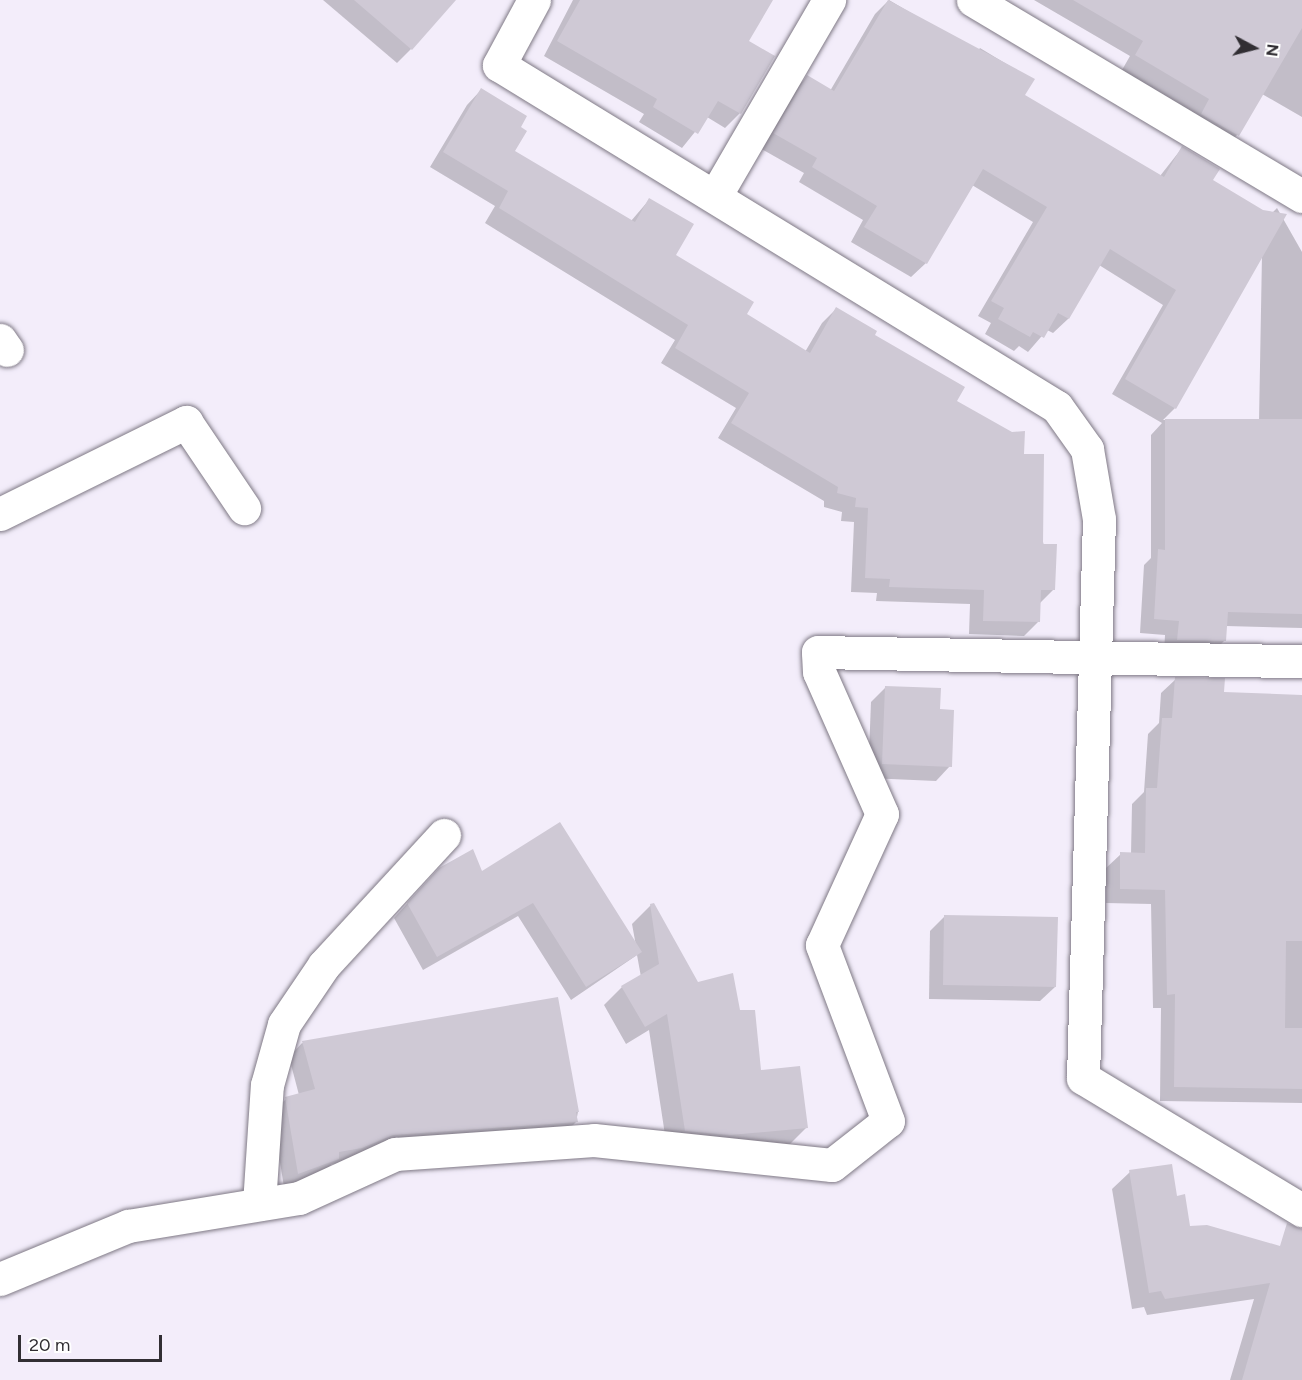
<!DOCTYPE html>
<html>
<head>
<meta charset="utf-8">
<style>
	body { margin:0 }
	#map { position:relative; width:1302px; height:1380px; overflow:hidden; background:#f3edfa; font-family:Figtree,sans-serif }
	div>[style] { position:absolute }
	[style*='--x'] { left:calc(var(--x)*1px); top:calc(var(--y)*1px); width:calc(var(--w)*1px); rotate:calc(var(--a)*1deg) }
	.shadow>* { inset:0; background:#0003 }
	.building>* { inset:0; background:#cfc9d5 }
	.roads { filter:drop-shadow(0 0 2px #7f7985) drop-shadow(0 0 2px #7f7985) }
	.street>* { height:33px; margin:-16.5px; padding:0 16.5px; transform-origin:16.5px; border-radius:16.5px; background:#fff }
	span { translate:-50% -50%; white-space:nowrap; text-align:center; line-height:1.15; -webkit-text-stroke:5px #fff; paint-order:stroke }
	.north { position:absolute; left:1224px; top:18px; width:60px; height:60px; -webkit-text-stroke:4px #fff; paint-order:stroke; rotate:97deg; font-size:16px; font-weight:700; line-height:24px; text-align:center; color:#312e33 }
	.north::after { content:''; display:block; margin:auto; width:21px; height:27px; background:#312e33; clip-path:polygon(50% 0,100% 100%,50% 72%,0 100%) }
	.scale { position:absolute; left:18px; top:1335px; width:144px; height:27px; box-sizing:border-box; border:3px solid #312e33; border-top:0; padding-left:8px; font-size:18px; line-height:21px; white-space:nowrap; color:#312e33; -webkit-text-stroke:4px #fff; paint-order:stroke }
</style>
</head>
<body>
<div id="map">
	<div class="shadow">
		<div style="clip-path:polygon(323px 0,422px 0,411px 49px,397px 63px)"></div>
		<div style="clip-path:polygon(573px 0,772px 0,747px 41px,740px 113px,725px 128px,707px 117px,682px 148px,639px 122px,644px 114px,544px 56px)"></div>
		<div style="clip-path:polygon(evenodd,889px 0,977px 52px,980px 48px,1033px 80px,1023px 96px,1160px 176px,1182px 148px,1211px 180px,1263px 212px,1272px 213px,1277px 208px,1302px 252px,1302px 628px,1226px 626px,1225px 640px,1210px 655px,1164px 654px,1165px 635px,1140px 633px,1144px 565px,1151px 558px,1151px 435px,1162px 423px,1112px 394px,1163px 305px,1099px 265px,1068px 319px,1053px 333px,1047px 330px,1028px 352px,1019px 346px,1014px 351px,985px 334px,991px 323px,978px 316px,1033px 222px,972px 185px,926px 263px,911px 277px,851px 242px,863px 220px,799px 182px,804px 173px,760px 148px,793px 91px,807px 77px,830px 91px,875px 14px,889px 0,1262px 254px,1259px 421px,1163px 420px,1175px 408px,1262px 254px)"></div>
		<div style="clip-path:polygon(1034px 0,1302px 0,1302px 117px,1262px 94px,1237px 135px,1223px 150px,1196px 114px,1122px 70px,1130px 56px)"></div>
		<div style="clip-path:polygon(481px 90px,519px 127px,513px 151px,631px 221px,649px 200px,674px 256px,745px 314px,805px 352px,822px 323px,836px 309px,1023px 456px,1054px 589px,1039px 604px,1038px 622px,1024px 636px,969px 634px,970px 604px,876px 601px,877px 593px,851px 592px,854px 522px,841px 521px,842px 512px,824px 507px,824px 501px,718px 438px,736px 408px,661px 363px,675px 340px,485px 223px,495px 206px,430px 167px,467px 105px)"></div>
		<div style="clip-path:polygon(1176px 679px,1222px 694px,1302px 697px,1302px 1103px,1160px 1101px,1161px 1008px,1153px 1008px,1151px 904px,1106px 903px,1106px 868px,1121px 854px,1131px 854px,1132px 804px,1144px 792px,1148px 734px,1159px 723px,1161px 693px)"></div>
		<div style="clip-path:polygon(886px 687px,939px 711px,950px 766px,936px 781px,868px 778px,871px 702px)"></div>
		<div style="clip-path:polygon(482px 873px,636px 946px,632px 924px,651px 905px,697px 984px,739px 1011px,760px 1072px,806px 1128px,788px 1146px,667px 1148px,649px 1030px,626px 1044px,604px 1005px,622px 987px,641px 977px,637px 955px,571px 1000px,518px 916px,423px 970px,394px 918px,425px 884px)"></div>
		<div style="clip-path:polygon(945px 916px,1055px 987px,1040px 1001px,929px 999px,930px 931px)"></div>
		<div style="clip-path:polygon(302px 1043px,578px 1112px,576px 1122px,562px 1136px,332px 1164px,323px 1172px,284px 1187px,272px 1113px,286px 1099px,299px 1095px,289px 1057px)"></div>
		<div style="clip-path:polygon(1130px 1172px,1176px 1197px,1188px 1228px,1281px 1247px,1302px 1237px,1302px 1380px,1222px 1380px,1230px 1380px,1254px 1299px,1147px 1315px,1144px 1307px,1132px 1309px,1112px 1189px)"></div>
	</div>
	<div class="building">
		<div style="clip-path:polygon(354px 0,456px 0,412px 50px)"></div>
		<div style="clip-path:polygon(580px 0,773px 0,749px 41px,775px 56px,741px 114px,718px 101px,698px 134px,653px 107px,657px 99px,557px 41px)"></div>
		<div style="clip-path:polygon(888px 0,1035px 79px,1025px 95px,1164px 177px,1182px 146px,1220px 169px,1213px 180px,1263px 210px,1287px 214px,1176px 409px,1125px 379px,1176px 290px,1110px 249px,1069px 319px,1058px 313px,1044px 338px,1033px 332px,1030px 337px,998px 319px,1004px 308px,991px 301px,1047px 207px,983px 169px,927px 264px,864px 227px,877px 206px,812px 167px,817px 158px,773px 133px,807px 75px,834px 91px)"></div>
		<div style="clip-path:polygon(1073px 0,1302px 0,1302px 28px,1239px 136px,1201px 114px,1209px 99px,1135px 55px,1143px 41px)"></div>
		<div style="clip-path:polygon(481px 88px,527px 116px,521px 127px,527px 131px,515px 151px,635px 222px,649px 198px,694px 224px,676px 255px,754px 302px,747px 314px,810px 353px,836px 307px,877px 331px,875px 335px,965px 387px,957px 401px,1012px 432px,1025px 431px,1024px 454px,1044px 454px,1043px 544px,1057px 544px,1055px 590px,1041px 590px,1040px 622px,983px 621px,984px 590px,889px 587px,890px 579px,865px 578px,868px 508px,855px 507px,856px 498px,837px 493px,838px 487px,731px 423px,749px 393px,675px 348px,688px 325px,499px 208px,508px 191px,443px 152px)"></div>
		<div style="clip-path:polygon(1165px 419px,1302px 419px,1302px 614px,1228px 612px,1226px 641px,1177px 640px,1179px 621px,1154px 619px,1158px 549px,1165px 550px)"></div>
		<div style="clip-path:polygon(1175px 677px,1225px 678px,1224px 692px,1302px 695px,1302px 941px,1286px 941px,1285px 1028px,1302px 1028px,1302px 1089px,1174px 1087px,1175px 994px,1167px 995px,1165px 890px,1120px 889px,1120px 852px,1145px 853px,1146px 788px,1157px 788px,1162px 718px,1172px 718px)"></div>
		<div style="clip-path:polygon(885px 686px,941px 688px,940px 709px,954px 710px,952px 767px,882px 764px)"></div>
		<div style="clip-path:polygon(560px 822px,642px 952px,586px 987px,533px 903px,437px 957px,407px 903px,439px 868px,473px 849px,482px 871px)"></div>
		<div style="clip-path:polygon(654px 903px,698px 982px,733px 973px,740px 1010px,755px 1010px,761px 1070px,800px 1066px,808px 1128px,730px 1135px,685px 1131px,667px 1014px,645px 1027px,621px 986px,659px 964px,650px 904px)"></div>
		<div style="clip-path:polygon(944px 915px,1058px 917px,1056px 987px,943px 985px)"></div>
		<div style="clip-path:polygon(558px 997px,579px 1112px,576px 1112px,578px 1122px,393px 1135px,362px 1148px,339px 1152px,339px 1159px,298px 1174px,285px 1097px,315px 1089px,302px 1041px)"></div>
		<div style="clip-path:polygon(1172px 1164px,1177px 1196px,1185px 1194px,1190px 1226px,1207px 1225px,1280px 1246px,1287px 1223px,1302px 1229px,1302px 1380px,1242px 1380px,1270px 1283px,1165px 1299px,1161px 1291px,1149px 1293px,1129px 1170px)"></div>
	</div>
	<div class="roads">
		<div class="street">
			<div style="--x:534;--y:0;--w:74;--a:118.3"></div>
			<div style="--x:499;--y:65;--w:654;--a:31.5"></div>
			<div style="--x:1057;--y:407;--w:52;--a:54.5"></div>
			<div style="--x:1087;--y:449;--w:71;--a:80.3"></div>
			<div style="--x:1099;--y:519;--w:559;--a:91.64"></div>
			<div style="--x:1083;--y:1078;--w:256;--a:31.1"></div>
			<div style="--x:973;--y:0;--w:383;--a:30.8"></div>
			<div style="--x:715;--y:196;--w:227;--a:-59.8"></div>
			<div style="--x:0;--y:340;--w:12;--a:55"></div>
			<div style="--x:0;--y:514;--w:208;--a:-26.3"></div>
			<div style="--x:186;--y:422;--w:104;--a:56"></div>
			<div style="--x:259;--y:1204;--w:119;--a:-86.2"></div>
			<div style="--x:267;--y:1085;--w:63;--a:-74.4"></div>
			<div style="--x:284;--y:1024;--w:71;--a:-55.9"></div>
			<div style="--x:324;--y:965;--w:177;--a:-47.3"></div>
			<div style="--x:0;--y:1279;--w:139;--a:-22.5"></div>
			<div style="--x:128;--y:1226;--w:173;--a:-9.3"></div>
			<div style="--x:299;--y:1198;--w:106;--a:-24.6"></div>
			<div style="--x:395;--y:1154;--w:199;--a:-4"></div>
			<div style="--x:594;--y:1140;--w:239;--a:6"></div>
			<div style="--x:832;--y:1165;--w:71;--a:-38.2"></div>
			<div style="--x:888;--y:1121;--w:188;--a:-110.6"></div>
			<div style="--x:822;--y:945;--w:144;--a:-65.4"></div>
			<div style="--x:882;--y:814;--w:155;--a:-113.9"></div>
			<div style="--x:819;--y:672;--w:20;--a:-93"></div>
			<div style="--x:818;--y:652;--w:484;--a:1.1"></div>
		</div>
	</div>
	<div class="north">N</div>
	<div class="scale">20 m</div>
</div>
</body>
</html>
